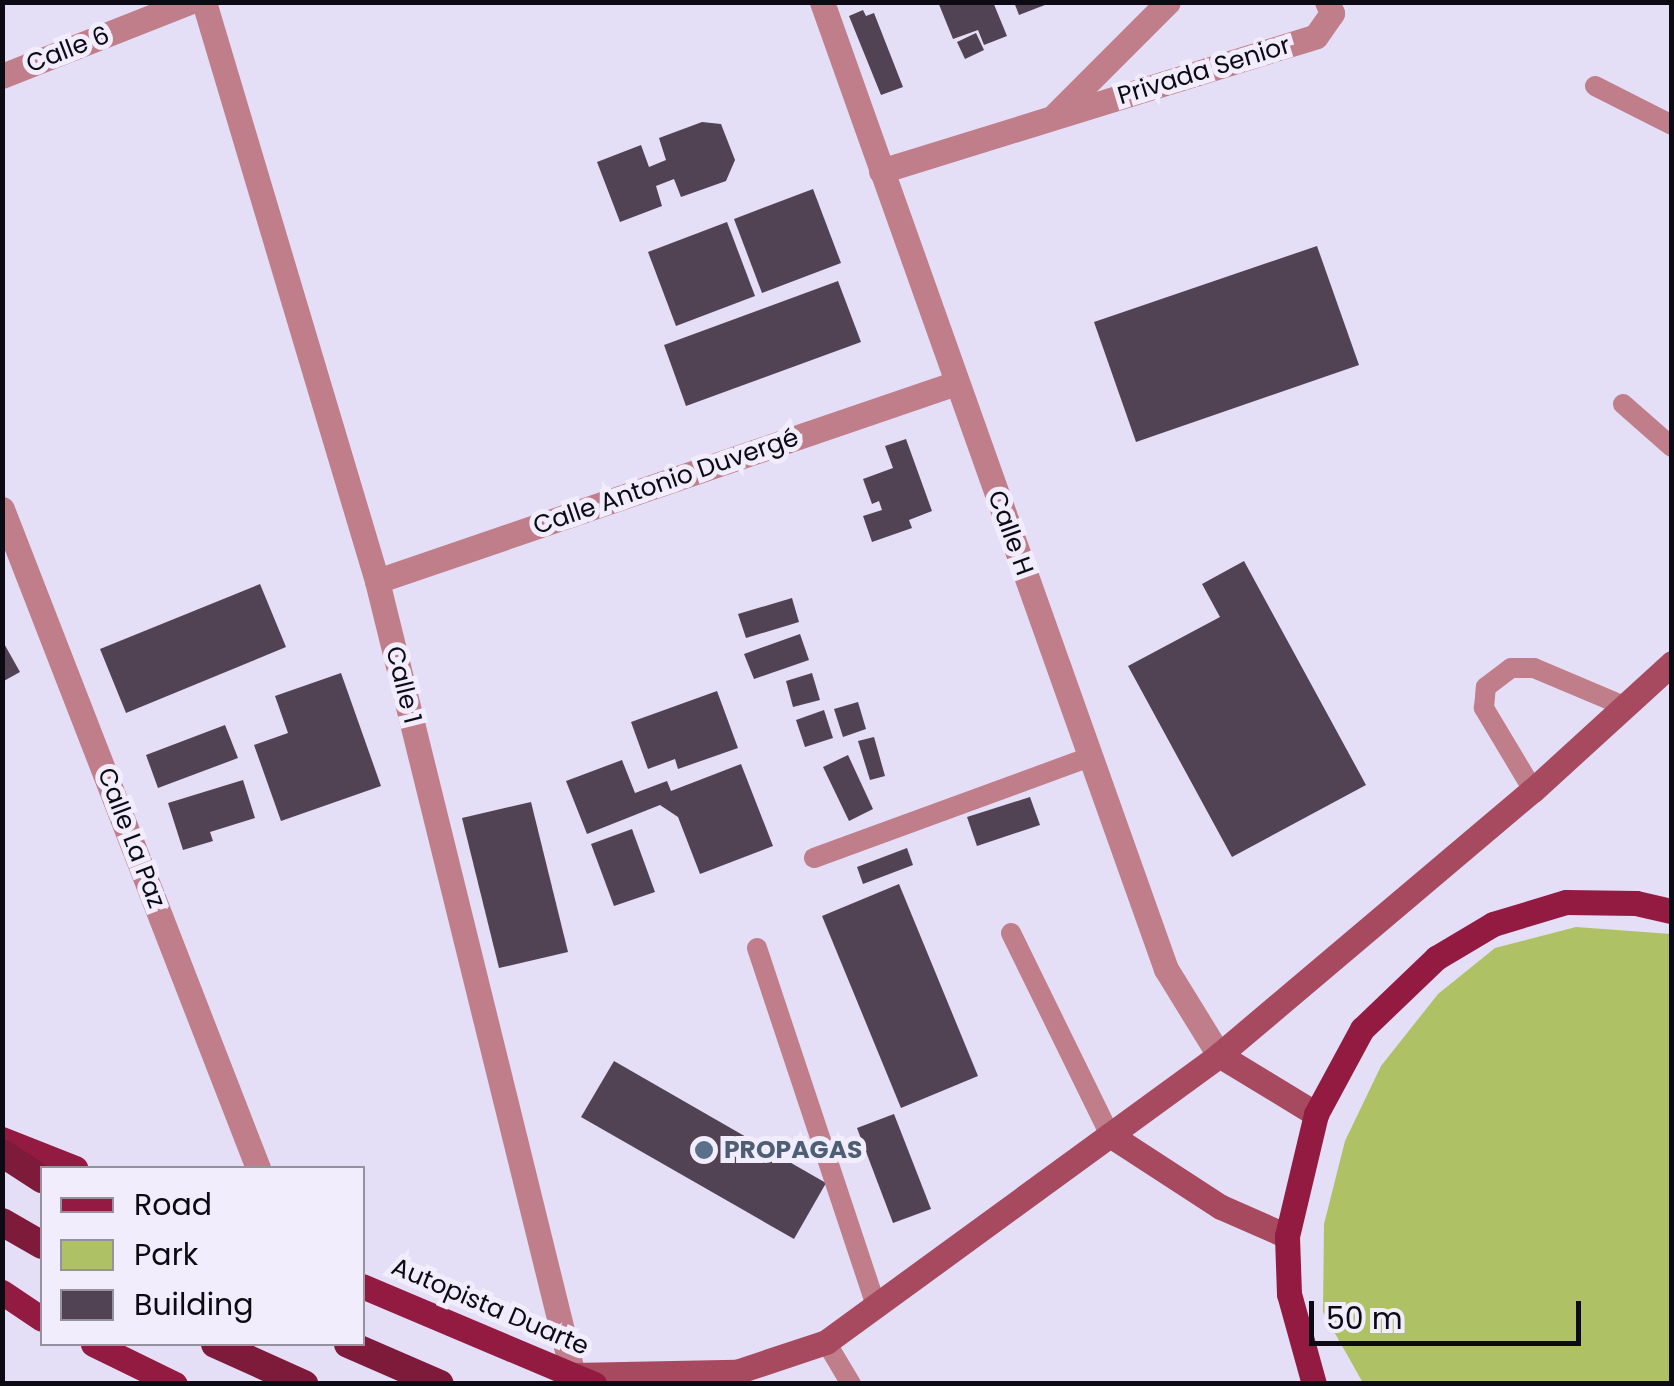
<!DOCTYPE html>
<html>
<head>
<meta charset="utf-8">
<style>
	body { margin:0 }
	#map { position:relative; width:1674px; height:1386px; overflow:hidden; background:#e5def7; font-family:Poppins,sans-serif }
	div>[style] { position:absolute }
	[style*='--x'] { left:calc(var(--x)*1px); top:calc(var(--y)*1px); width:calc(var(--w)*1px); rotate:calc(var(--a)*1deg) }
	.green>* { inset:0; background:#afc165 }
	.building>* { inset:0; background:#524354 }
	.service>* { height:20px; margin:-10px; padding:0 10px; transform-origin:10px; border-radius:10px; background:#bf7e8a }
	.minor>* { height:25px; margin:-12.5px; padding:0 12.5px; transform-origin:12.5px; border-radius:12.5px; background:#bf7e8a }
	.secondary>* { height:25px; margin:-12.5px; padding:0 12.5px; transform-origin:12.5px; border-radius:12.5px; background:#a74a60 }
	.primary>* { height:25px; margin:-12.5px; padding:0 12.5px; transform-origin:12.5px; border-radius:12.5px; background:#931b42 }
	.trunk>* { height:28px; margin:-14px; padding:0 14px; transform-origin:14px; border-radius:14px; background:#7e1b3a }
	.dots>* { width:28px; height:28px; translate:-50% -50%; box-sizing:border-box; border:5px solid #f1edfc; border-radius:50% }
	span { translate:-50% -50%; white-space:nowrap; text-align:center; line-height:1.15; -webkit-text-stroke:10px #f1edfc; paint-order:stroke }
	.street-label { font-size:25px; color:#0c0a12 }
	.service-label { font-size:25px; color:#4e5e75; font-weight:700 }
	.left { translate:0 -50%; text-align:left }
	.frame { position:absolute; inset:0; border:5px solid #0c0a12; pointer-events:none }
	.legend { position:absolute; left:40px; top:1166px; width:325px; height:180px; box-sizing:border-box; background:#f1edfc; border:2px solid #95929e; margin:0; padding:12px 18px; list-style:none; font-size:30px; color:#0c0a12 }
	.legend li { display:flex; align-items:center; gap:20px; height:50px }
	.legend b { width:50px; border:2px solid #95929e }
	.scale { position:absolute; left:1309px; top:1301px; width:272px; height:45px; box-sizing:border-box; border:5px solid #0c0a12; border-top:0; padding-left:12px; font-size:30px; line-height:35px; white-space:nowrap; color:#0c0a12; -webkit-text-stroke:8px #f1edfc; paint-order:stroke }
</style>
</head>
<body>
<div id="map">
	<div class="green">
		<div style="clip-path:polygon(1576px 927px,1671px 934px,1671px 1383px,1363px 1383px,1323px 1312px,1324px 1224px,1345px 1141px,1381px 1066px,1438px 994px,1495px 948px)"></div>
	</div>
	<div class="building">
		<div style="clip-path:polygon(938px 2px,993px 2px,1007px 36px,984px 45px,978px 30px,953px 39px)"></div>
		<div style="clip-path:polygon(1014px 2px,1050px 2px,1050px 3px,1019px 15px)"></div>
		<div style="clip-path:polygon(863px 10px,866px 16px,874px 13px,903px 87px,881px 95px,849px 16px)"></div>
		<div style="clip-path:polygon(976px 33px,984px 50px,965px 59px,957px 42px)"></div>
		<div style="clip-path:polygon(702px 122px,721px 124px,735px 160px,726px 181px,681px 197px,674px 179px,656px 186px,662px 206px,620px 222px,597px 162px,641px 145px,649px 167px,666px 160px,659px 138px)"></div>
		<div style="clip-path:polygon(813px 189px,841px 263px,762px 293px,734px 219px)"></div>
		<div style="clip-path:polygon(727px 222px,755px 296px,676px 326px,648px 252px)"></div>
		<div style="clip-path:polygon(1317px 246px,1359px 365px,1136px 442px,1094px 322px)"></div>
		<div style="clip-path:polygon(838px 281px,861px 342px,686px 406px,664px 345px)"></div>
		<div style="clip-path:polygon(906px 439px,932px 511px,909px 520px,912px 528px,872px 542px,863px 516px,882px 510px,879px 501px,872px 504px,863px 479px,893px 468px,885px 446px)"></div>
		<div style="clip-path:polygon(1244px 561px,1366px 785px,1232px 857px,1128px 666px,1220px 617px,1202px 584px)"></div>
		<div style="clip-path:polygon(260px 584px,286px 647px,126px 713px,100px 649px)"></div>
		<div style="clip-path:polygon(792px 598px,799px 622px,746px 638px,738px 614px)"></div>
		<div style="clip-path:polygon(800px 634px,809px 660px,754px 679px,744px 654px)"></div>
		<div style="clip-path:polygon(2px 640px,20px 672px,2px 682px)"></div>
		<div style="clip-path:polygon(341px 673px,381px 786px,281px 821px,254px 745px,288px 733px,275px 696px)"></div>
		<div style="clip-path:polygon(812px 673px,820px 700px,793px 707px,786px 681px)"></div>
		<div style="clip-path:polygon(717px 691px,738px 748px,678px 769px,675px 759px,648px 769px,631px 722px)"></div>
		<div style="clip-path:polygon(858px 702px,866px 729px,843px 737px,834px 709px)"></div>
		<div style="clip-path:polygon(824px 710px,833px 738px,805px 747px,796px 720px)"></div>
		<div style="clip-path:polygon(225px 725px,238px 758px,158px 788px,146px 755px)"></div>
		<div style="clip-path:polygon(874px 737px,885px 776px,870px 780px,858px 741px)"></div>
		<div style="clip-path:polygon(848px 755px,873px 809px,849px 821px,823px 767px)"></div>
		<div style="clip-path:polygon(622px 760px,635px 793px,667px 781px,671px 791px,741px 764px,773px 846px,700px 874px,678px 817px,660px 805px,587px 834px,566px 781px)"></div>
		<div style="clip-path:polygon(243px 780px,255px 818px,210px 832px,213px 841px,183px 850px,168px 803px)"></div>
		<div style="clip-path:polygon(1030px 797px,1040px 825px,977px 846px,967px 817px)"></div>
		<div style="clip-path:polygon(531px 802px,568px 952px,499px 968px,462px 818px)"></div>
		<div style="clip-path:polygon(632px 829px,655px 892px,614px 906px,591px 844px)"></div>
		<div style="clip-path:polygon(907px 848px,913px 865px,863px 884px,857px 867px)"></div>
		<div style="clip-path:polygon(899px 884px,978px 1076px,901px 1108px,822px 916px)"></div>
		<div style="clip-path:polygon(614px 1061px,826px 1183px,794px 1239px,581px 1117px)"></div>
		<div style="clip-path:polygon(894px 1114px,931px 1209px,893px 1223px,857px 1128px)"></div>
	</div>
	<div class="service">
		<div style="--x:1595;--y:86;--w:86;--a:26.9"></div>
		<div style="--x:1623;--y:404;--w:65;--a:41.3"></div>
		<div style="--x:1533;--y:790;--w:96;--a:-120.9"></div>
		<div style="--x:1484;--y:708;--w:21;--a:-85"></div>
		<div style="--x:1486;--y:687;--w:31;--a:-37"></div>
		<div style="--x:1511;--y:668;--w:23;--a:0"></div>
		<div style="--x:1534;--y:668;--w:98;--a:22.9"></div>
		<div style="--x:814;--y:858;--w:294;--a:-20.1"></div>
		<div style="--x:1011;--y:933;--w:225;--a:63.9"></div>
		<div style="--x:757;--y:948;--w:380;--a:71.6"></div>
		<div style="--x:826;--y:1342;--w:49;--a:59.2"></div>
	</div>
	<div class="minor">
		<div style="--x:204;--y:2;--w:604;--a:73.36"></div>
		<div style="--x:377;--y:581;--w:818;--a:76.13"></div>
		<div style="--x:822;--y:2;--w:1026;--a:70.42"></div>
		<div style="--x:1166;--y:969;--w:101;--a:58.4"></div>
		<div style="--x:2;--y:76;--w:201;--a:-21.6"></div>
		<div style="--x:1056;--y:114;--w:158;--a:-45"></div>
		<div style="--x:881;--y:171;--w:455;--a:-17.2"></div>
		<div style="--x:1316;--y:36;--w:28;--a:-55"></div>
		<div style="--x:1332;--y:13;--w:12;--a:-114"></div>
		<div style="--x:2;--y:509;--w:707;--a:68.77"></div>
		<div style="--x:377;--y:581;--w:612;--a:-18.88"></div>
	</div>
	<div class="secondary">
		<div style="--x:1219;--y:1055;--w:114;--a:31.3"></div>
		<div style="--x:1110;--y:1135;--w:132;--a:33"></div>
		<div style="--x:1221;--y:1207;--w:72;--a:23.7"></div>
		<div style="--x:573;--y:1375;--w:163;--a:-1.1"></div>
		<div style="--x:736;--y:1372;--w:95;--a:-18.4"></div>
		<div style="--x:826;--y:1342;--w:487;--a:-36.1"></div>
		<div style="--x:1219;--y:1055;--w:411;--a:-40.2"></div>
		<div style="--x:1533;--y:790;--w:188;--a:-42.4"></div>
	</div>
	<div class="primary">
		<div style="--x:2;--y:1139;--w:79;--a:21.7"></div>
		<div style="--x:362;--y:1286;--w:252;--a:22.9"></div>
		<div style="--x:2;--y:1292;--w:48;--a:34"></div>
		<div style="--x:93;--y:1344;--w:91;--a:26"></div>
		<div style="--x:1314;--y:1384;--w:93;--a:-105.5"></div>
		<div style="--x:1289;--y:1294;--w:58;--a:-92"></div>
		<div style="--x:1287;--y:1236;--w:125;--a:-76.6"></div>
		<div style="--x:1316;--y:1114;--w:97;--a:-61.6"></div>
		<div style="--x:1362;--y:1029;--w:103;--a:-43.8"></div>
		<div style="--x:1436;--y:958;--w:66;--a:-30.8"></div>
		<div style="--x:1493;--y:924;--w:76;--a:-16.8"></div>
		<div style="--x:1566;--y:902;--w:70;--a:0.8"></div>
		<div style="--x:1636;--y:903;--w:37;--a:13"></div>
	</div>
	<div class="trunk">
		<div style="--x:2;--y:1153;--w:48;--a:33"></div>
		<div style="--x:2;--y:1222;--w:46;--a:29.9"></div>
		<div style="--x:215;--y:1344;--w:98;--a:24.2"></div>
		<div style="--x:348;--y:1344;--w:100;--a:23.5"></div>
	</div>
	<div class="dots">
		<div style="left:704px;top:1150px;background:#5c6f8a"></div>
	</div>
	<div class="street-label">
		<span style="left:68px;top:50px;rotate:-21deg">Calle 6</span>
		<span style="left:1204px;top:71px;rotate:-17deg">Privada Senior</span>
		<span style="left:666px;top:482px;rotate:-19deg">Calle Antonio Duvergé</span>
		<span style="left:1010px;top:533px;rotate:70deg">Calle H</span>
		<span style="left:403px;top:685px;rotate:76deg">Calle 1</span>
		<span style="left:131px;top:838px;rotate:69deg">Calle La Paz</span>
		<span style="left:490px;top:1307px;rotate:23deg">Autopista Duarte</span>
	</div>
	<div class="service-label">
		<span class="left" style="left:724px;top:1150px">PROPAGAS</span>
	</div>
	<div class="frame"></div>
	<ul class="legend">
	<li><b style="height:12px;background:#931b42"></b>Road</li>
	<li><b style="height:28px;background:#afc165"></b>Park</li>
	<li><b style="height:28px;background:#524354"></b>Building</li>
	</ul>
	<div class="scale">50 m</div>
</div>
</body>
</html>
